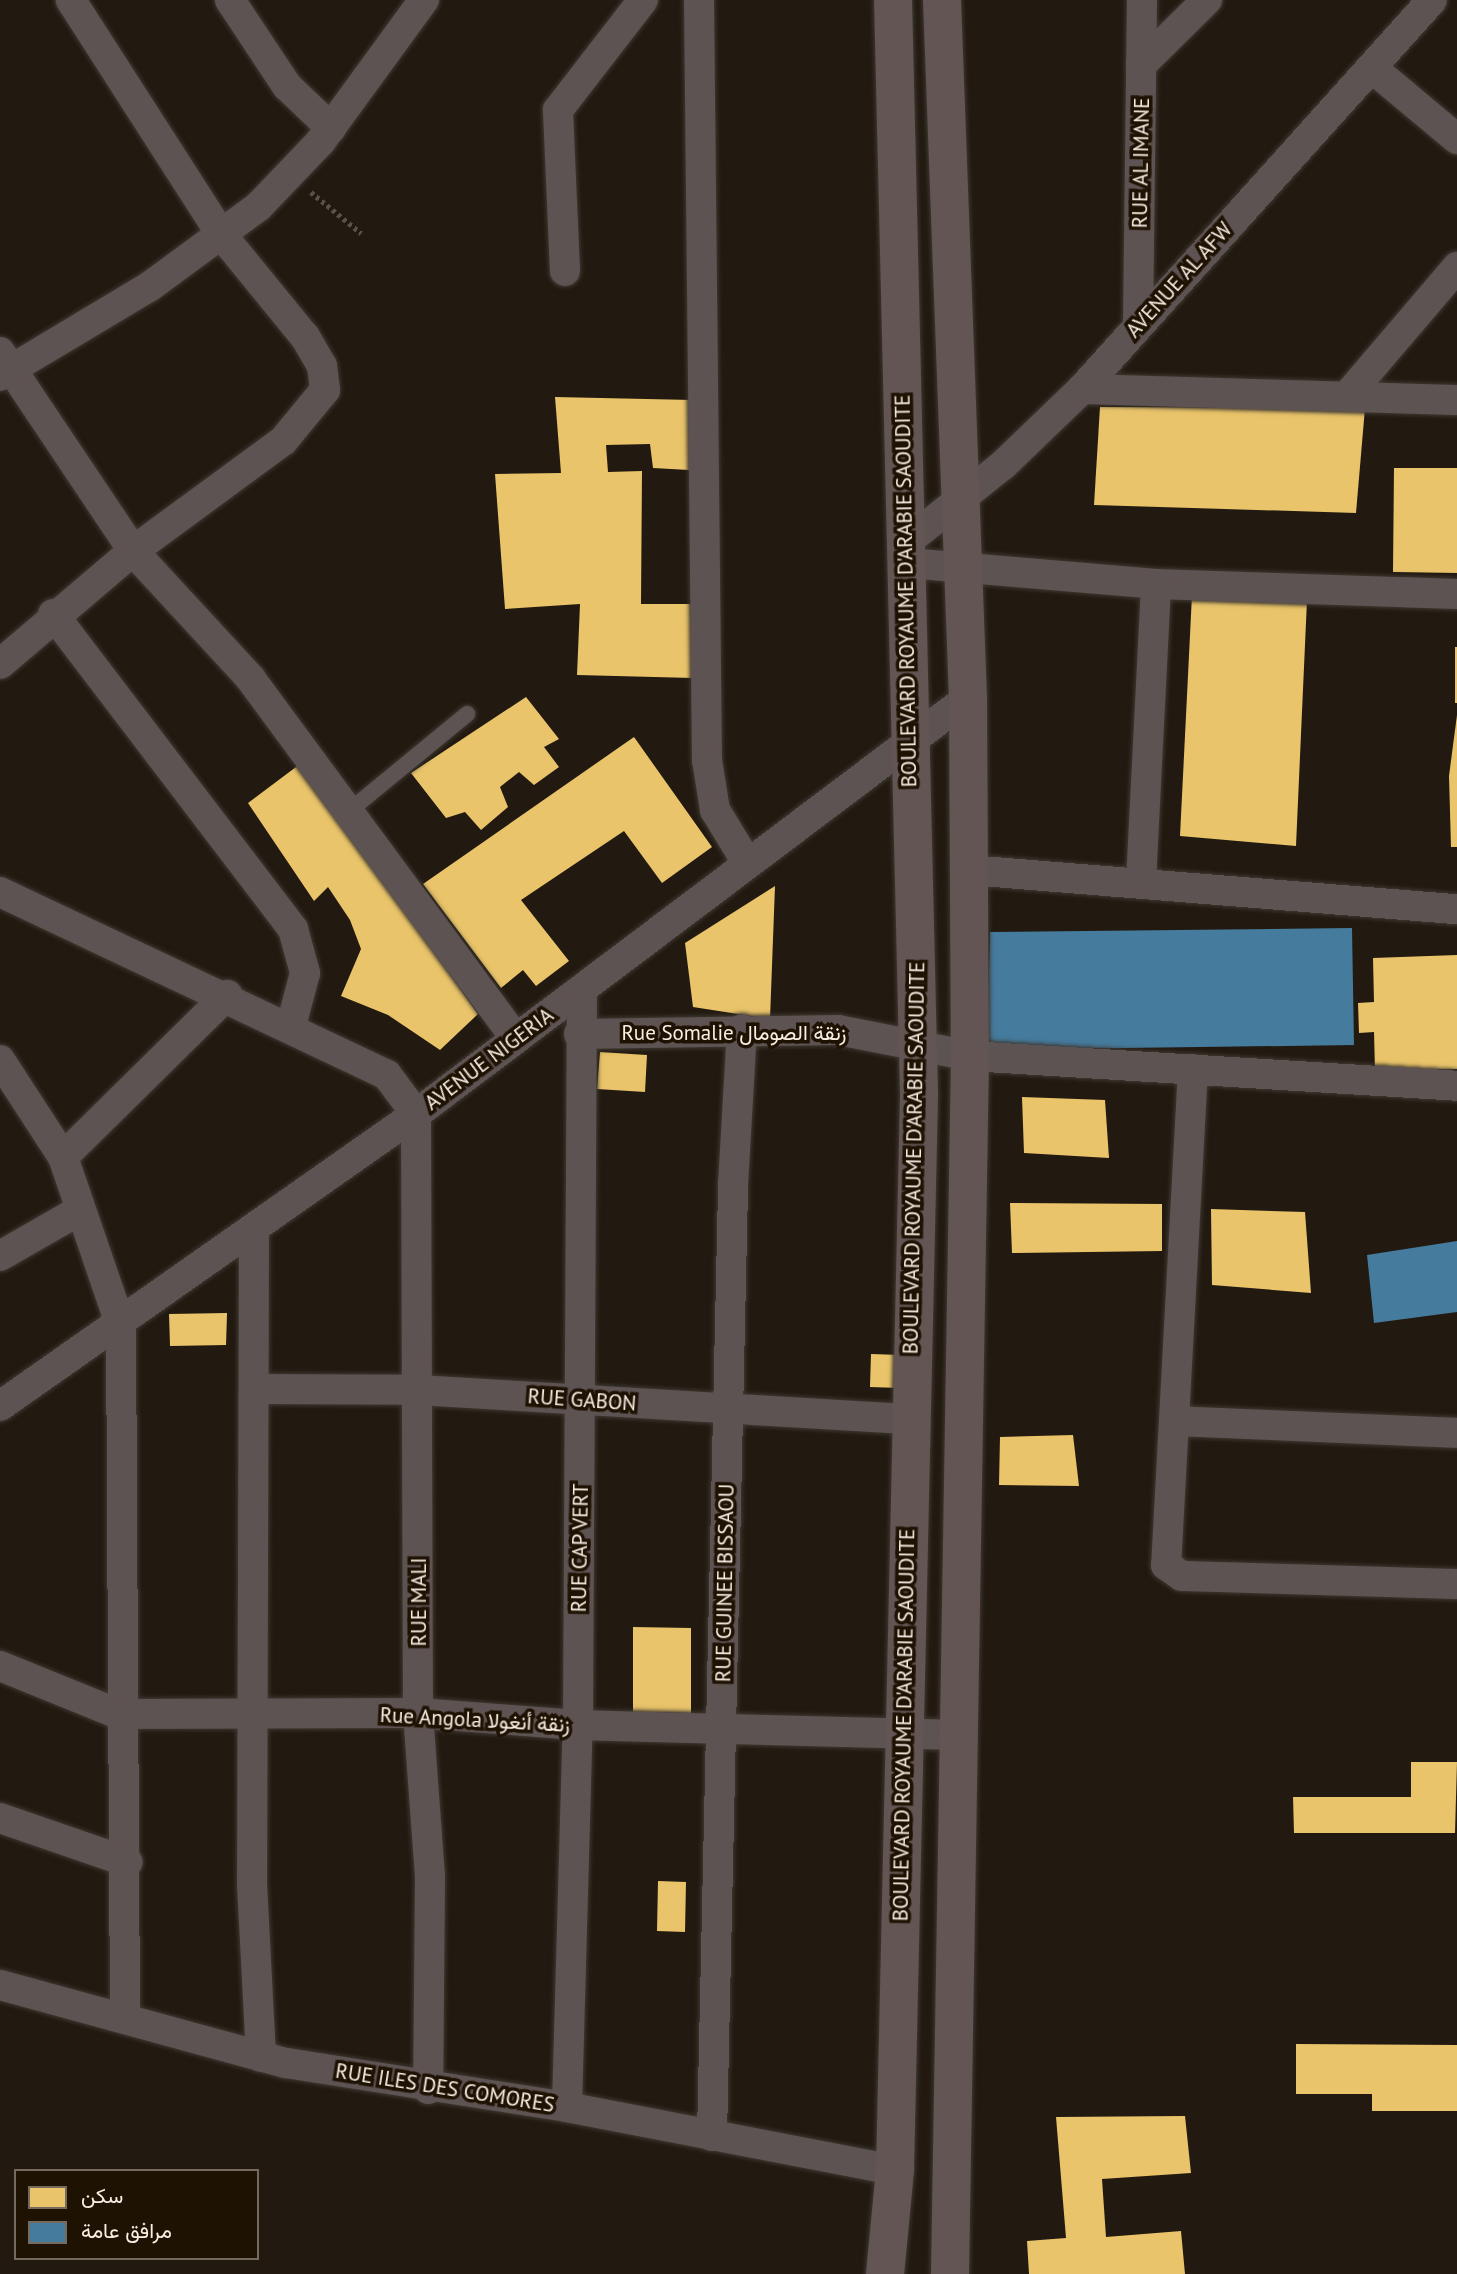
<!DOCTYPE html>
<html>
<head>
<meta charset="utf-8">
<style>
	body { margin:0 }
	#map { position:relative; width:1457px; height:2274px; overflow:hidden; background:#221a11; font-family:"PT Sans",Vazirmatn,sans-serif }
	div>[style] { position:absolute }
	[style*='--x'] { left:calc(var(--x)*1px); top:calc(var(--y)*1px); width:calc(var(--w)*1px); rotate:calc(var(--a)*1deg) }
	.homes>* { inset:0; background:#e9c46a }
	.public>* { inset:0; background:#457b9d }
	.path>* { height:4.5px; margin-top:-2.25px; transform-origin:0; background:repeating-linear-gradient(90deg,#5a514e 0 3.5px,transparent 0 7px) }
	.roads { filter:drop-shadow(0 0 2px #3e3830) drop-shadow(0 0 2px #3e3830) }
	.service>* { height:16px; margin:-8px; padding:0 8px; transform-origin:8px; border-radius:8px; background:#5e5353 }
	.minor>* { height:30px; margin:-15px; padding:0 15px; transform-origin:15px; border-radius:15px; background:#5e5353 }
	.secondary>* { height:38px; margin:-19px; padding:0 19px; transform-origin:19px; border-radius:19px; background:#625554 }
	span { translate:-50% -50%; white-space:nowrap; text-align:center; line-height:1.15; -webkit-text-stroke:7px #1e1203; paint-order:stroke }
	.street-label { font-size:21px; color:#f7eee4 }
	.legend { position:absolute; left:14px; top:2169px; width:245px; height:91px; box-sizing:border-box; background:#1e1203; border:2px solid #756a5d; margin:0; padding:9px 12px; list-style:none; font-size:21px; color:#f7eee4 }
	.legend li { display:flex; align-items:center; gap:14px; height:35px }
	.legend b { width:35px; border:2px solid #756a5d }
</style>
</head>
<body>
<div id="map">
	<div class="homes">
		<div style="clip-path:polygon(555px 397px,692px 400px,689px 470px,653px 468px,650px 444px,606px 445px,608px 472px,642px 471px,641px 604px,697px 604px,693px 678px,577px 675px,580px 604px,505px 609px,495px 474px,561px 473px)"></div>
		<div style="clip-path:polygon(1100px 407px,1365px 408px,1356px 513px,1094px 505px)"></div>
		<div style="clip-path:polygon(1394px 468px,1457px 468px,1457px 573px,1393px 572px)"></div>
		<div style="clip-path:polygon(1192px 595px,1307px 600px,1296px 846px,1180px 836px)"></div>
		<div style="clip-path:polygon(1457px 647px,1457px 703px,1455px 703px,1455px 647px)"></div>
		<div style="clip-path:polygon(526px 697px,559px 739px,544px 747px,559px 767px,534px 785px,519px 772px,500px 787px,508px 807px,481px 830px,465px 812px,446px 818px,411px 773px)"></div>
		<div style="clip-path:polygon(1457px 715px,1457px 847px,1451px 847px,1449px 776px)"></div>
		<div style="clip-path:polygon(634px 737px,712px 847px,662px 883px,624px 831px,521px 900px,569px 961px,536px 986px,523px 970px,501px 988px,423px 884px)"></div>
		<div style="clip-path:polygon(300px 764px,478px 1014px,440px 1050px,388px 1015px,341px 996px,361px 949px,350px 920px,328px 887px,314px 901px,248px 803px)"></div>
		<div style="clip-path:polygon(775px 886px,770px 1019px,693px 1007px,685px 943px)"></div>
		<div style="clip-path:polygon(1457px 955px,1457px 1069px,1375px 1071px,1374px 1032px,1359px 1033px,1358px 1003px,1374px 1002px,1373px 958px)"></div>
		<div style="clip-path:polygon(600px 1052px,647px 1055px,645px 1092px,597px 1089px)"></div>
		<div style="clip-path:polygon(1022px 1097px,1105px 1100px,1109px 1158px,1024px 1153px)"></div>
		<div style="clip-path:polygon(1010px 1203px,1162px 1204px,1162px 1251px,1012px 1253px)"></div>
		<div style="clip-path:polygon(1211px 1209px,1305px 1212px,1311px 1293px,1212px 1285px)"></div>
		<div style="clip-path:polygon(227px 1313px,226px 1345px,170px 1346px,169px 1314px)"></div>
		<div style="clip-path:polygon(871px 1354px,901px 1355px,900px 1388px,870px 1387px)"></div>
		<div style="clip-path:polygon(1073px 1435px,1079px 1486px,999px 1485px,1000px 1437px)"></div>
		<div style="clip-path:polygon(633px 1627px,691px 1628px,691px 1713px,633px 1712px)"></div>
		<div style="clip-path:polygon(1411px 1762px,1457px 1762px,1455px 1833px,1294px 1833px,1293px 1797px,1411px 1797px)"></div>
		<div style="clip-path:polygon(658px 1881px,686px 1882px,685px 1932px,657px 1931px)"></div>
		<div style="clip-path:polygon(1296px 2044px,1457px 2045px,1457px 2111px,1372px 2111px,1372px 2094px,1296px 2094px)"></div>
		<div style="clip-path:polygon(1185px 2116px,1191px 2173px,1102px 2179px,1106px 2237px,1181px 2231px,1185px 2274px,1029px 2274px,1027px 2241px,1066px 2238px,1056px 2117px)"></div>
	</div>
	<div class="public">
		<div style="clip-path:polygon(1352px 928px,1354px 1045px,987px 1050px,990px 932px)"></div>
		<div style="clip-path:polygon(1457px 1241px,1457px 1312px,1374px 1323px,1367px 1255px)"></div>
	</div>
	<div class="path">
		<div style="--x:311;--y:192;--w:65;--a:39.4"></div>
	</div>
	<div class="roads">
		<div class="service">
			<div style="--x:349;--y:811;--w:153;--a:-39.4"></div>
		</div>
		<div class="minor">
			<div style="--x:230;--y:0;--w:103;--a:56.5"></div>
			<div style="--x:287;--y:86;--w:61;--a:43.7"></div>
			<div style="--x:699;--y:0;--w:760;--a:89.4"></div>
			<div style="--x:707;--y:760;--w:51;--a:80.9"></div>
			<div style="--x:715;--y:810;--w:60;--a:58.7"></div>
			<div style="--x:1141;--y:65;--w:93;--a:-44.6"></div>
			<div style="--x:1372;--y:68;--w:111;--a:39.9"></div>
			<div style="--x:565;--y:271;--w:161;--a:-92.5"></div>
			<div style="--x:558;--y:110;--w:139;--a:-52.3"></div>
			<div style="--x:1138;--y:325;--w:325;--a:-89.3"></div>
			<div style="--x:0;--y:352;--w:239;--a:56.2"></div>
			<div style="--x:133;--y:551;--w:173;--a:47.3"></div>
			<div style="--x:250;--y:678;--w:447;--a:53.6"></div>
			<div style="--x:0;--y:376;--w:174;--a:-30.9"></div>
			<div style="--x:149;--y:287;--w:135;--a:-36.3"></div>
			<div style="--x:258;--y:207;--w:91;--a:-46.3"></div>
			<div style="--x:321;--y:141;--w:175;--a:-53.9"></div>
			<div style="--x:1082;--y:389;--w:375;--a:1.7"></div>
			<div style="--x:1347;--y:396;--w:170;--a:-49.5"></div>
			<div style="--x:908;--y:541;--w:122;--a:-38.7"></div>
			<div style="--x:1003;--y:465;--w:110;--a:-43.9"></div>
			<div style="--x:1082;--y:389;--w:523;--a:-48.02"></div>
			<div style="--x:908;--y:563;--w:249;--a:4.8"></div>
			<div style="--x:1156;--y:584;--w:301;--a:1.9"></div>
			<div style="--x:53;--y:614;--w:396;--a:52.7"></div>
			<div style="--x:293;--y:929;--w:46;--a:74.7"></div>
			<div style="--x:305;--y:973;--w:55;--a:104.8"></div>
			<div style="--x:0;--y:664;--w:175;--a:-40.4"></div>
			<div style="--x:133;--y:551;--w:186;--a:-36.3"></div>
			<div style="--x:283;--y:441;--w:66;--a:-50.5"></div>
			<div style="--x:325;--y:390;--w:24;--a:-97"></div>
			<div style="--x:322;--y:366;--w:34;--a:-120"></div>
			<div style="--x:305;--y:337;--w:133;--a:-129.2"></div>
			<div style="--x:221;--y:234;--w:278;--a:-122.7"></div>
			<div style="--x:969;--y:870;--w:490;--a:4.6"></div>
			<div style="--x:1141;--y:882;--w:298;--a:-87.1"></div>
			<div style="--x:0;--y:892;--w:428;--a:25.3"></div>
			<div style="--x:387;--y:1075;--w:49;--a:53.4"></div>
			<div style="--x:416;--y:1114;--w:599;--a:89.81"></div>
			<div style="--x:418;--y:1713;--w:163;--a:85.8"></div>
			<div style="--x:430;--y:1876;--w:213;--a:90.5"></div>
			<div style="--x:579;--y:1034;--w:259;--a:-0.9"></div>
			<div style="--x:838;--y:1030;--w:135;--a:11.1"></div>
			<div style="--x:970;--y:1056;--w:488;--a:3.5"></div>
			<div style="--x:0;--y:1060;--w:116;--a:57"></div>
			<div style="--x:63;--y:1157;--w:179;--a:71.1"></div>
			<div style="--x:121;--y:1326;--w:689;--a:89.67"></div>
			<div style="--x:1193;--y:1069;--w:497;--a:93.1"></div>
			<div style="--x:1166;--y:1565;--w:19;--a:35"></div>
			<div style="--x:1182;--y:1576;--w:275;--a:1.7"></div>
			<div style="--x:63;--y:1157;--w:231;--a:-44.6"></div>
			<div style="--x:254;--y:1229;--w:655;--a:90.17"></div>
			<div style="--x:252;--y:1884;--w:173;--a:87"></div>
			<div style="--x:0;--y:1256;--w:92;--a:-29.9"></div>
			<div style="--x:254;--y:1389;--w:164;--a:0.3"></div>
			<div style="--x:418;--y:1390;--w:493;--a:3.4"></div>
			<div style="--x:0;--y:1406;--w:508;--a:-35.07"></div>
			<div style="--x:416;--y:1114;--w:691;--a:-37"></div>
			<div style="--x:1174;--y:1421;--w:283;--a:2.4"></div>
			<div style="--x:0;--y:1666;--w:127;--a:22.1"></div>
			<div style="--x:118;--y:1714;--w:300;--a:-0.2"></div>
			<div style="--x:418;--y:1713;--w:160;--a:4.3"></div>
			<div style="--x:578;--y:1725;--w:382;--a:1.5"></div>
			<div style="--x:0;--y:1818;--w:135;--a:19"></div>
			<div style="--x:0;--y:1985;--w:296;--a:15.3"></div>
			<div style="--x:286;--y:2063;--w:284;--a:8.9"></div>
			<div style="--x:567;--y:2107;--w:334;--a:10.9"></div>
			<div style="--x:567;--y:2107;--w:382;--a:-88.4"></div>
			<div style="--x:578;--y:1725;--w:735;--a:-89.69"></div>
			<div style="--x:712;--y:2136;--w:951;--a:-88.73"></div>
			<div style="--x:733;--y:1185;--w:156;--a:-86.7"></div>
		</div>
		<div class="secondary">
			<div style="--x:942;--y:0;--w:698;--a:87.87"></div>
			<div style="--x:968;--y:698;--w:358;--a:89.7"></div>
			<div style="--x:970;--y:1056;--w:1218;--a:90.94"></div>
			<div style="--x:885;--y:2274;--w:104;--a:-84.5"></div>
			<div style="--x:895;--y:2170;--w:1076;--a:-88.72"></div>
			<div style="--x:919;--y:1094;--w:1094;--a:-91.36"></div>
		</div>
	</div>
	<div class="street-label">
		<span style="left:1141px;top:163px;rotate:-89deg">RUE AL IMANE</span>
		<span style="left:1179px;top:280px;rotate:-48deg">AVENUE AL AFW</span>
		<span style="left:906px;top:591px;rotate:-91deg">BOULEVARD ROYAUME D'ARABIE SAOUDITE</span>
		<span style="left:734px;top:1033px">Rue Somalie زنقة الصومال</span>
		<span style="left:489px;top:1059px;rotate:-37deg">AVENUE NIGERIA</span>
		<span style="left:914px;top:1158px;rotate:-89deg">BOULEVARD ROYAUME D'ARABIE SAOUDITE</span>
		<span style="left:582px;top:1400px;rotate:4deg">RUE GABON</span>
		<span style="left:580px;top:1548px;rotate:-89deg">RUE CAP VERT</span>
		<span style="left:725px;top:1583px;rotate:-89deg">RUE GUINEE BISSAOU</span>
		<span style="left:419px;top:1602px;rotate:-90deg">RUE MALI</span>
		<span style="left:475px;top:1720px;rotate:3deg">Rue Angola زنقة أنغولا</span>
		<span style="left:904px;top:1725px;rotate:-89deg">BOULEVARD ROYAUME D'ARABIE SAOUDITE</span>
		<span style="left:445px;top:2088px;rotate:9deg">RUE ILES DES COMORES</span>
	</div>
	<ul class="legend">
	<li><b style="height:19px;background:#e9c46a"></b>سكن</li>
	<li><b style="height:19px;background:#457b9d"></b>مرافق عامة</li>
	</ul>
</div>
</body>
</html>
